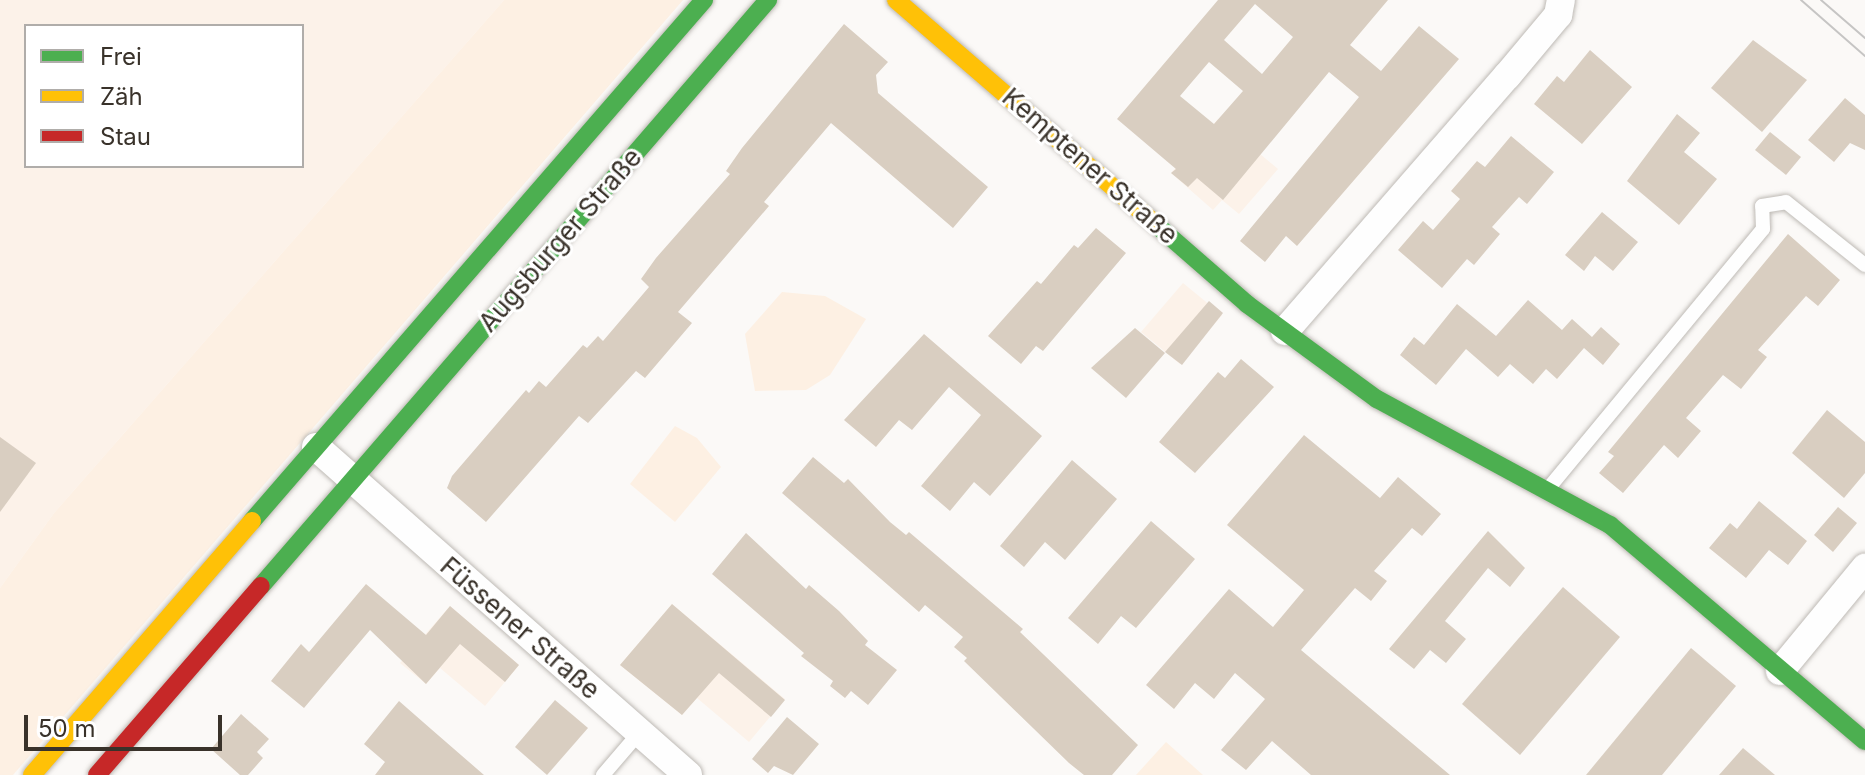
<!DOCTYPE html>
<html>
<head>
<meta charset="utf-8">
<style>
	body { margin:0 }
	#map { position:relative; width:1865px; height:775px; overflow:hidden; background:#fbf9f7; font-family:Inter,sans-serif }
	div>[style] { position:absolute }
	[style*='--x'] { left:calc(var(--x)*1px); top:calc(var(--y)*1px); width:calc(var(--w)*1px); rotate:calc(var(--a)*1deg) }
	.built>* { inset:0; background:#fcf2e9 }
	.green>* { inset:0; background:#fdf0e3 }
	.building>* { inset:0; background:#d9cec1 }
	.roads { filter:drop-shadow(0 0 2px #bebab5) drop-shadow(0 0 2px #bebab5) }
	.lane>* { height:14px; margin:-7px; padding:0 7px; transform-origin:7px; border-radius:7px; background:#fefefe }
	.street>* { height:28px; margin:-14px; padding:0 14px; transform-origin:14px; border-radius:14px; background:#fefefe }
	.fast>* { height:18px; margin:-9px; padding:0 9px; transform-origin:9px; border-radius:9px; background:#4caf50 }
	.slow>* { height:18px; margin:-9px; padding:0 9px; transform-origin:9px; border-radius:9px; background:#ffc107 }
	.jam>* { height:18px; margin:-9px; padding:0 9px; transform-origin:9px; border-radius:9px; background:#c62828 }
	.tram>* { height:2px; margin:-1px; padding:0 1px; transform-origin:1px; border-radius:1px; background:#c6c5c4 }
	span { translate:-50% -50%; white-space:nowrap; text-align:center; line-height:1.15; -webkit-text-stroke:6px #fff; paint-order:stroke }
	.street-label { font-size:26px; color:#39322a }
	.legend { position:absolute; left:24px; top:24px; width:280px; height:144px; box-sizing:border-box; background:#fff; border:2px solid #b0adaa; margin:0; padding:10px 14px; list-style:none; font-size:24px; color:#39322a }
	.legend li { display:flex; align-items:center; gap:16px; height:40px }
	.legend b { width:40px; border:2px solid #b0adaa }
	.scale { position:absolute; left:24px; top:715px; width:198px; height:36px; box-sizing:border-box; border:4px solid #39322a; border-top:0; padding-left:10px; font-size:24px; line-height:28px; white-space:nowrap; color:#39322a; -webkit-text-stroke:6px #fff; paint-order:stroke }
</style>
</head>
<body>
<div id="map">
	<div class="built">
		<div style="clip-path:polygon(evenodd,0 0,504px 0,54px 513px,0 588px,0 0,26px 26px,302px 26px,302px 166px,26px 166px,26px 26px)"></div>
		<div style="clip-path:polygon(1218px 119px,1278px 169px,1239px 214px,1222px 200px,1213px 210px,1171px 173px)"></div>
		<div style="clip-path:polygon(1183px 283px,1222px 315px,1180px 364px,1141px 332px)"></div>
		<div style="clip-path:polygon(672px 604px,785px 699px,749px 742px,697px 698px,682px 715px,620px 665px)"></div>
		<div style="clip-path:polygon(450px 606px,519px 665px,485px 706px,440px 668px,426px 684px,400px 663px)"></div>
	</div>
	<div class="green">
		<div style="clip-path:polygon(504px 0,683px 0,13px 775px,0 775px,0 588px,54px 513px)"></div>
		<div style="clip-path:polygon(782px 292px,825px 296px,866px 319px,830px 375px,806px 390px,755px 391px,745px 334px)"></div>
		<div style="clip-path:polygon(675px 426px,697px 438px,721px 467px,675px 522px,630px 484px)"></div>
		<div style="clip-path:polygon(1166px 742px,1203px 775px,1136px 775px)"></div>
	</div>
	<div class="building">
		<div style="clip-path:polygon(evenodd,1218px 0,1388px 0,1350px 45px,1381px 71px,1419px 26px,1459px 59px,1297px 246px,1286px 236px,1265px 262px,1240px 241px,1359px 97px,1329px 72px,1223px 200px,1197px 178px,1188px 187px,1171px 173px,1176px 169px,1117px 119px,1218px 0,1255px 4px,1293px 37px,1262px 74px,1224px 40px,1255px 4px,1218px 0,1209px 62px,1243px 91px,1214px 124px,1180px 96px,1209px 62px)"></div>
		<div style="clip-path:polygon(844px 24px,888px 62px,876px 75px,878px 93px,988px 187px,953px 228px,831px 123px,764px 202px,769px 206px,678px 312px,692px 323px,645px 378px,636px 371px,588px 423px,579px 416px,486px 522px,447px 488px,452px 476px,526px 390px,529px 393px,539px 381px,546px 387px,583px 345px,587px 348px,598px 336px,603px 341px,649px 287px,641px 279px,656px 258px,730px 174px,726px 171px,742px 148px)"></div>
		<div style="clip-path:polygon(1753px 40px,1807px 80px,1762px 132px,1711px 88px)"></div>
		<div style="clip-path:polygon(1590px 50px,1632px 87px,1582px 144px,1534px 104px,1557px 76px,1564px 82px)"></div>
		<div style="clip-path:polygon(1845px 98px,1865px 115px,1865px 150px,1850px 143px,1834px 162px,1808px 140px)"></div>
		<div style="clip-path:polygon(1677px 114px,1700px 133px,1684px 152px,1717px 179px,1679px 225px,1627px 181px)"></div>
		<div style="clip-path:polygon(1770px 132px,1801px 157px,1786px 175px,1755px 150px)"></div>
		<div style="clip-path:polygon(1511px 136px,1554px 172px,1527px 204px,1519px 197px,1492px 227px,1500px 234px,1474px 265px,1467px 259px,1442px 288px,1398px 250px,1423px 221px,1433px 230px,1460px 199px,1451px 191px,1477px 161px,1485px 167px)"></div>
		<div style="clip-path:polygon(1602px 212px,1638px 242px,1613px 271px,1595px 256px,1584px 271px,1565px 255px)"></div>
		<div style="clip-path:polygon(1096px 228px,1126px 253px,1043px 351px,1036px 346px,1021px 364px,988px 336px,1037px 281px,1041px 284px,1074px 245px,1078px 248px)"></div>
		<div style="clip-path:polygon(1788px 234px,1840px 280px,1818px 306px,1806px 296px,1758px 350px,1767px 357px,1741px 389px,1723px 375px,1686px 418px,1701px 431px,1678px 458px,1664px 445px,1623px 493px,1599px 473px,1614px 456px,1608px 452px)"></div>
		<div style="clip-path:polygon(1528px 300px,1562px 330px,1572px 319px,1592px 337px,1601px 327px,1620px 344px,1603px 365px,1584px 348px,1557px 379px,1546px 369px,1533px 384px,1510px 364px,1498px 377px,1466px 349px,1436px 385px,1400px 355px,1414px 337px,1424px 345px,1457px 304px,1496px 336px)"></div>
		<div style="clip-path:polygon(1209px 301px,1223px 313px,1182px 365px,1165px 352px)"></div>
		<div style="clip-path:polygon(1135px 328px,1165px 353px,1126px 398px,1091px 368px)"></div>
		<div style="clip-path:polygon(924px 334px,1042px 436px,990px 496px,974px 482px,950px 511px,921px 486px,981px 415px,949px 387px,912px 430px,899px 420px,876px 447px,844px 420px)"></div>
		<div style="clip-path:polygon(1241px 359px,1274px 387px,1195px 473px,1159px 442px,1218px 372px,1225px 378px)"></div>
		<div style="clip-path:polygon(1827px 410px,1865px 442px,1865px 473px,1844px 498px,1792px 453px)"></div>
		<div style="clip-path:polygon(1304px 435px,1380px 498px,1398px 477px,1441px 514px,1422px 536px,1412px 528px,1374px 571px,1387px 581px,1371px 601px,1355px 588px,1301px 650px,1450px 775px,1311px 775px,1272px 741px,1246px 770px,1221px 750px,1265px 699px,1235px 673px,1214px 699px,1195px 683px,1174px 709px,1146px 685px,1229px 589px,1273px 627px,1304px 590px,1227px 525px)"></div>
		<div style="clip-path:polygon(0 437px,36px 463px,0 512px)"></div>
		<div style="clip-path:polygon(813px 457px,844px 483px,848px 479px,890px 522px,906px 535px,909px 532px,1023px 629px,1020px 632px,1138px 745px,1112px 775px,1084px 775px,1069px 763px,964px 661px,967px 658px,954px 647px,963px 637px,925px 605px,919px 612px,782px 493px)"></div>
		<div style="clip-path:polygon(1072px 460px,1117px 499px,1065px 560px,1045px 542px,1024px 567px,1000px 546px)"></div>
		<div style="clip-path:polygon(1759px 501px,1807px 541px,1788px 565px,1769px 550px,1746px 578px,1709px 548px,1730px 523px,1737px 529px)"></div>
		<div style="clip-path:polygon(1838px 507px,1857px 523px,1833px 552px,1814px 535px)"></div>
		<div style="clip-path:polygon(1151px 521px,1195px 559px,1136px 628px,1121px 616px,1098px 644px,1068px 618px)"></div>
		<div style="clip-path:polygon(1488px 531px,1525px 568px,1510px 587px,1488px 568px,1445px 621px,1466px 639px,1446px 663px,1430px 650px,1414px 669px,1389px 649px)"></div>
		<div style="clip-path:polygon(746px 533px,806px 589px,809px 585px,839px 611px,868px 641px,865px 645px,897px 670px,868px 705px,851px 691px,845px 698px,830px 686px,833px 681px,801px 656px,804px 653px,712px 574px)"></div>
		<div style="clip-path:polygon(366px 584px,426px 635px,450px 606px,519px 665px,505px 682px,460px 644px,426px 684px,370px 630px,304px 708px,271px 681px,301px 644px,309px 652px)"></div>
		<div style="clip-path:polygon(1563px 587px,1620px 637px,1520px 755px,1462px 704px)"></div>
		<div style="clip-path:polygon(672px 604px,785px 700px,771px 717px,719px 673px,682px 715px,620px 665px)"></div>
		<div style="clip-path:polygon(1691px 648px,1736px 686px,1662px 775px,1586px 775px)"></div>
		<div style="clip-path:polygon(555px 700px,588px 728px,547px 775px,515px 747px)"></div>
		<div style="clip-path:polygon(399px 701px,431px 729px,484px 775px,375px 775px,385px 762px,364px 744px)"></div>
		<div style="clip-path:polygon(241px 714px,269px 739px,257px 752px,263px 758px,248px 775px,240px 775px,211px 749px)"></div>
		<div style="clip-path:polygon(787px 717px,819px 744px,793px 775px,774px 766px,768px 773px,752px 759px)"></div>
		<div style="clip-path:polygon(1743px 748px,1775px 775px,1719px 775px)"></div>
	</div>
	<div class="roads">
		<div class="lane">
			<div style="--x:1552;--y:484;--w:331;--a:-50.4"></div>
			<div style="--x:1763;--y:229;--w:23;--a:-92"></div>
			<div style="--x:1762;--y:206;--w:24;--a:-9"></div>
			<div style="--x:1786;--y:202;--w:101;--a:38.6"></div>
			<div style="--x:603;--y:775;--w:55;--a:-49.4"></div>
		</div>
		<div class="street">
			<div style="--x:1285;--y:331;--w:338;--a:-49"></div>
			<div style="--x:1507;--y:76;--w:80;--a:-50.1"></div>
			<div style="--x:1558;--y:15;--w:15;--a:-79"></div>
			<div style="--x:316;--y:447;--w:496;--a:41.4"></div>
			<div style="--x:1780;--y:671;--w:134;--a:-50.5"></div>
		</div>
		<div class="fast">
			<div style="--x:1153;--y:222;--w:125;--a:41.1"></div>
			<div style="--x:1247;--y:304;--w:161;--a:36.2"></div>
			<div style="--x:1377;--y:399;--w:265;--a:28.4"></div>
			<div style="--x:1610;--y:525;--w:334;--a:40.3"></div>
			<div style="--x:252;--y:521;--w:690;--a:-49.06"></div>
			<div style="--x:261;--y:586;--w:775;--a:-49.13"></div>
		</div>
		<div class="slow">
			<div style="--x:896;--y:0;--w:340;--a:40.8"></div>
			<div style="--x:32;--y:775;--w:336;--a:-49.1"></div>
		</div>
		<div class="jam">
			<div style="--x:97;--y:775;--w:250;--a:-49.1"></div>
		</div>
	</div>
	<div class="tram">
		<div style="--x:1801;--y:0;--w:85;--a:41.2"></div>
		<div style="--x:1821;--y:0;--w:58;--a:40.8"></div>
	</div>
	<div class="street-label">
		<span style="left:1090px;top:166px;rotate:41deg">Kemptener Straße</span>
		<span style="left:560px;top:240px;rotate:-49deg">Augsburger Straße</span>
		<span style="left:520px;top:628px;rotate:41deg">Füssener Straße</span>
	</div>
	<ul class="legend">
	<li><b style="height:10px;background:#4caf50"></b>Frei</li>
	<li><b style="height:10px;background:#ffc107"></b>Zäh</li>
	<li><b style="height:10px;background:#c62828"></b>Stau</li>
	</ul>
	<div class="scale">50 m</div>
</div>
</body>
</html>
